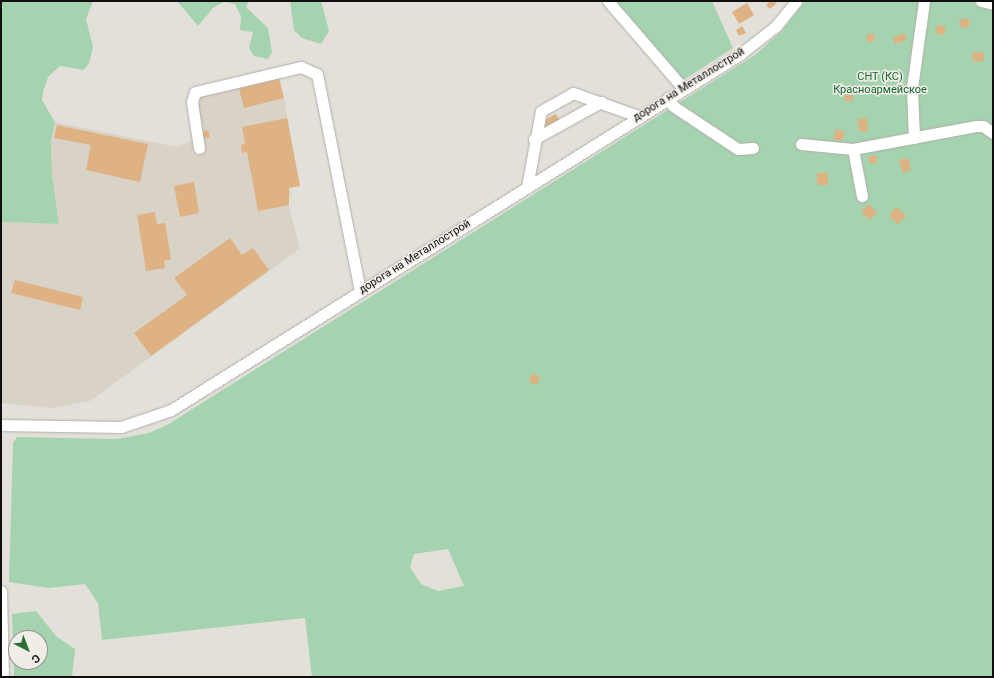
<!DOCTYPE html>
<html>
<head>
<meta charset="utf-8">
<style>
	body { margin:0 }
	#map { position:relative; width:994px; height:678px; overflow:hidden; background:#e3e0da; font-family:Roboto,sans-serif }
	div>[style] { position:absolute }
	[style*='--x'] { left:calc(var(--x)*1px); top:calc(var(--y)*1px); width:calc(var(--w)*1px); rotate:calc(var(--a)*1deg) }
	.built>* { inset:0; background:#d9d2c6 }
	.green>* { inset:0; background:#a5d3af }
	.building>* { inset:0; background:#dfb284 }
	.roads { filter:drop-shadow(0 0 1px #b1aea9) drop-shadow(0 0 1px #b1aea9) }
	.minor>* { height:11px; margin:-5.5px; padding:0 5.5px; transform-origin:5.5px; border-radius:5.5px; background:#fff }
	span { translate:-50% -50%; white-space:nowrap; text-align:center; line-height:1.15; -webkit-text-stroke:3px #f0ede7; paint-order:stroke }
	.park-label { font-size:11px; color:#156736 }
	.street-label { font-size:11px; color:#100f0d }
	.frame { position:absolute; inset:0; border:2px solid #100f0d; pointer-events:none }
	.north { position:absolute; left:8px; top:630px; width:40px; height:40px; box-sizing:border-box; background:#f0ede7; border:1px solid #969490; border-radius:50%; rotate:138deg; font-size:11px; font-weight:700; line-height:16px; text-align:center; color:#100f0d }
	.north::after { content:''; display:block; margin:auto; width:14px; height:18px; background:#2c6e38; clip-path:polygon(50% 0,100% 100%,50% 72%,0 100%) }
</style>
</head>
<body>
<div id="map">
	<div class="built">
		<div style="clip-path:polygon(280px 78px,300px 186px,289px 188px,292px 196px,287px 198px,300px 249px,90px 401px,51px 408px,1px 403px,1px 222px,59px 224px,52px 175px,51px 141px,55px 122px,177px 147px,194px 140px,196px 97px)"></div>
	</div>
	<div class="green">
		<div style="clip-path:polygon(1px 1px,93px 1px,86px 19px,93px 47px,89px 63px,84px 70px,60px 66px,48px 77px,43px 92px,42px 100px,55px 122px,51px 141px,52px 175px,59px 224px,1px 222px)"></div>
		<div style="clip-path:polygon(177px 1px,249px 1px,246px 7px,268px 28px,272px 52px,268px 59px,254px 56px,249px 48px,253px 32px,240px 30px,241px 16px,235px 4px,224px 2px,213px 8px,198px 26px)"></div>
		<div style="clip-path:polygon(290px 1px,321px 1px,329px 31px,321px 44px,302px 38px,294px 30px)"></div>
		<div style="clip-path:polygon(611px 1px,712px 1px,733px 48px,682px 81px)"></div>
		<div style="clip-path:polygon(evenodd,805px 1px,969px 1px,993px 8px,993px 677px,312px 677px,305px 618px,102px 640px,98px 603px,85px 584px,49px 588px,9px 582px,13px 443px,17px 437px,116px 439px,149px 433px,167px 425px,755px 55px,782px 31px,805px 1px,448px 549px,464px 586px,438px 591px,421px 584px,410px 567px,414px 554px,448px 549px)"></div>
		<div style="clip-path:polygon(evenodd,36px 611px,57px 637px,75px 649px,72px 677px,14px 677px,12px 614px,36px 611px,16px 638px,40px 638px,40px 662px,16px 662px,16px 638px)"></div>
	</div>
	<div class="building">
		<div style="clip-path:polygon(770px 1px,777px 3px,770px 9px,766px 5px)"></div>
		<div style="clip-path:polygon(747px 3px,754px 15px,739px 24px,732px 12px)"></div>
		<div style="clip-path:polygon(968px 18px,970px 26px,961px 28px,959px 20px)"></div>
		<div style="clip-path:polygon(937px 25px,946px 27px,944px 35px,935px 33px)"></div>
		<div style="clip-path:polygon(742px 26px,746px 33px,739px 36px,736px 30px)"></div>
		<div style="clip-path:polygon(873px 33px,875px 40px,868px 43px,866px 35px)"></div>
		<div style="clip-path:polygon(904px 33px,907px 40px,895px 44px,893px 38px)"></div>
		<div style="clip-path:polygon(983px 52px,984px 61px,973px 62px,972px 53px)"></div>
		<div style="clip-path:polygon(279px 79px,284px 98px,244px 108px,239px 89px)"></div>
		<div style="clip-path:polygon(844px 95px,853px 95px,853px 101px,845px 101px)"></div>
		<div style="clip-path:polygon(556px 114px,561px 123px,546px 131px,541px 122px)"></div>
		<div style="clip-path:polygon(287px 118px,300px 186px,289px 188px,289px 205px,258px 211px,247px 152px,242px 153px,241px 145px,245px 144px,242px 127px)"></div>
		<div style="clip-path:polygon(867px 118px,868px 131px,859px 132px,858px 119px)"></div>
		<div style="clip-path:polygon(57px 125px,148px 144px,140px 182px,86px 170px,91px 145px,54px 138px)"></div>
		<div style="clip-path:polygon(836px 129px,845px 132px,842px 141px,833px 139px)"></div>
		<div style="clip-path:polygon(208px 130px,210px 137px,200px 140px,198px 133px)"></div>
		<div style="clip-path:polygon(876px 155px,878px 162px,870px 164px,868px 157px)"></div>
		<div style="clip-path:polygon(908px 158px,911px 170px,903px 173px,899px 160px)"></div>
		<div style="clip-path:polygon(817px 173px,828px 173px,828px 185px,817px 185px)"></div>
		<div style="clip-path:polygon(194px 182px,199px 213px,180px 217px,174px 186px)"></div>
		<div style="clip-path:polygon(869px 204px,877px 213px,869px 220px,861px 211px)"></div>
		<div style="clip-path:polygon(896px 207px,906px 216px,898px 224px,889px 216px)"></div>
		<div style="clip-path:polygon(155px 212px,157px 224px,165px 223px,171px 259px,164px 261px,165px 268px,146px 271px,137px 215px)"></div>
		<div style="clip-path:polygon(230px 238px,242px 255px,253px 248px,269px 270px,151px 356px,134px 333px,187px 295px,174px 278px)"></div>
		<div style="clip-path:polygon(15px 280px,83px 297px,80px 310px,11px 293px)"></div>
		<div style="clip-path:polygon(532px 373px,540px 377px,537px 385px,529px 382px)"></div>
	</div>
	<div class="roads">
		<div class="minor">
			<div style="--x:608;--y:1;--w:115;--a:49.2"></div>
			<div style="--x:981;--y:1;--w:12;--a:14"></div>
			<div style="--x:668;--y:98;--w:9;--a:58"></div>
			<div style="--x:673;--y:106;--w:78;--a:33.5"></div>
			<div style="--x:738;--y:149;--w:15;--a:-4"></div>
			<div style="--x:914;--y:138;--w:50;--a:-92.3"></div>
			<div style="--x:912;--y:88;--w:88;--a:-82.1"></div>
			<div style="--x:534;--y:139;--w:77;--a:-28.9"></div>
			<div style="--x:801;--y:144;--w:52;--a:5.5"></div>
			<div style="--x:853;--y:149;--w:125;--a:-10.6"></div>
			<div style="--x:976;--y:126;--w:7;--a:0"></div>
			<div style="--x:983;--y:126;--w:12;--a:35"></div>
			<div style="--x:199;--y:148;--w:47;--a:-98.7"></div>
			<div style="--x:192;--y:102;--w:10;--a:-73"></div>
			<div style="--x:195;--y:92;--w:109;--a:-13.3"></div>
			<div style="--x:301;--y:67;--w:17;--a:24"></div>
			<div style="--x:317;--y:74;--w:221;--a:78.8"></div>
			<div style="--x:853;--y:149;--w:48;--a:79.2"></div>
			<div style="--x:527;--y:187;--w:77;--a:-79.6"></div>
			<div style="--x:541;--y:111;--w:37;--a:-29"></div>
			<div style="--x:573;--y:93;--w:69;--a:19.5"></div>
			<div style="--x:1;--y:425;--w:120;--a:1"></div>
			<div style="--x:121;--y:427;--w:53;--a:-18.8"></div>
			<div style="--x:171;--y:410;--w:670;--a:-32.01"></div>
			<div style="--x:739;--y:55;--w:47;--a:-38.1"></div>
			<div style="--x:776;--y:26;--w:32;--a:-51"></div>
			<div style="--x:1;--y:591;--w:86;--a:88.7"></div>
		</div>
	</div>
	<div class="park-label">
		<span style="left:880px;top:84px">СНТ (КС)<br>Красноармейское</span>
	</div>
	<div class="street-label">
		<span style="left:689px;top:85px;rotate:-32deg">дорога на Металлострой</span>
		<span style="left:415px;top:257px;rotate:-32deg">дорога на Металлострой</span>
	</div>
	<div class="frame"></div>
	<div class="north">С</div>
</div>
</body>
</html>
